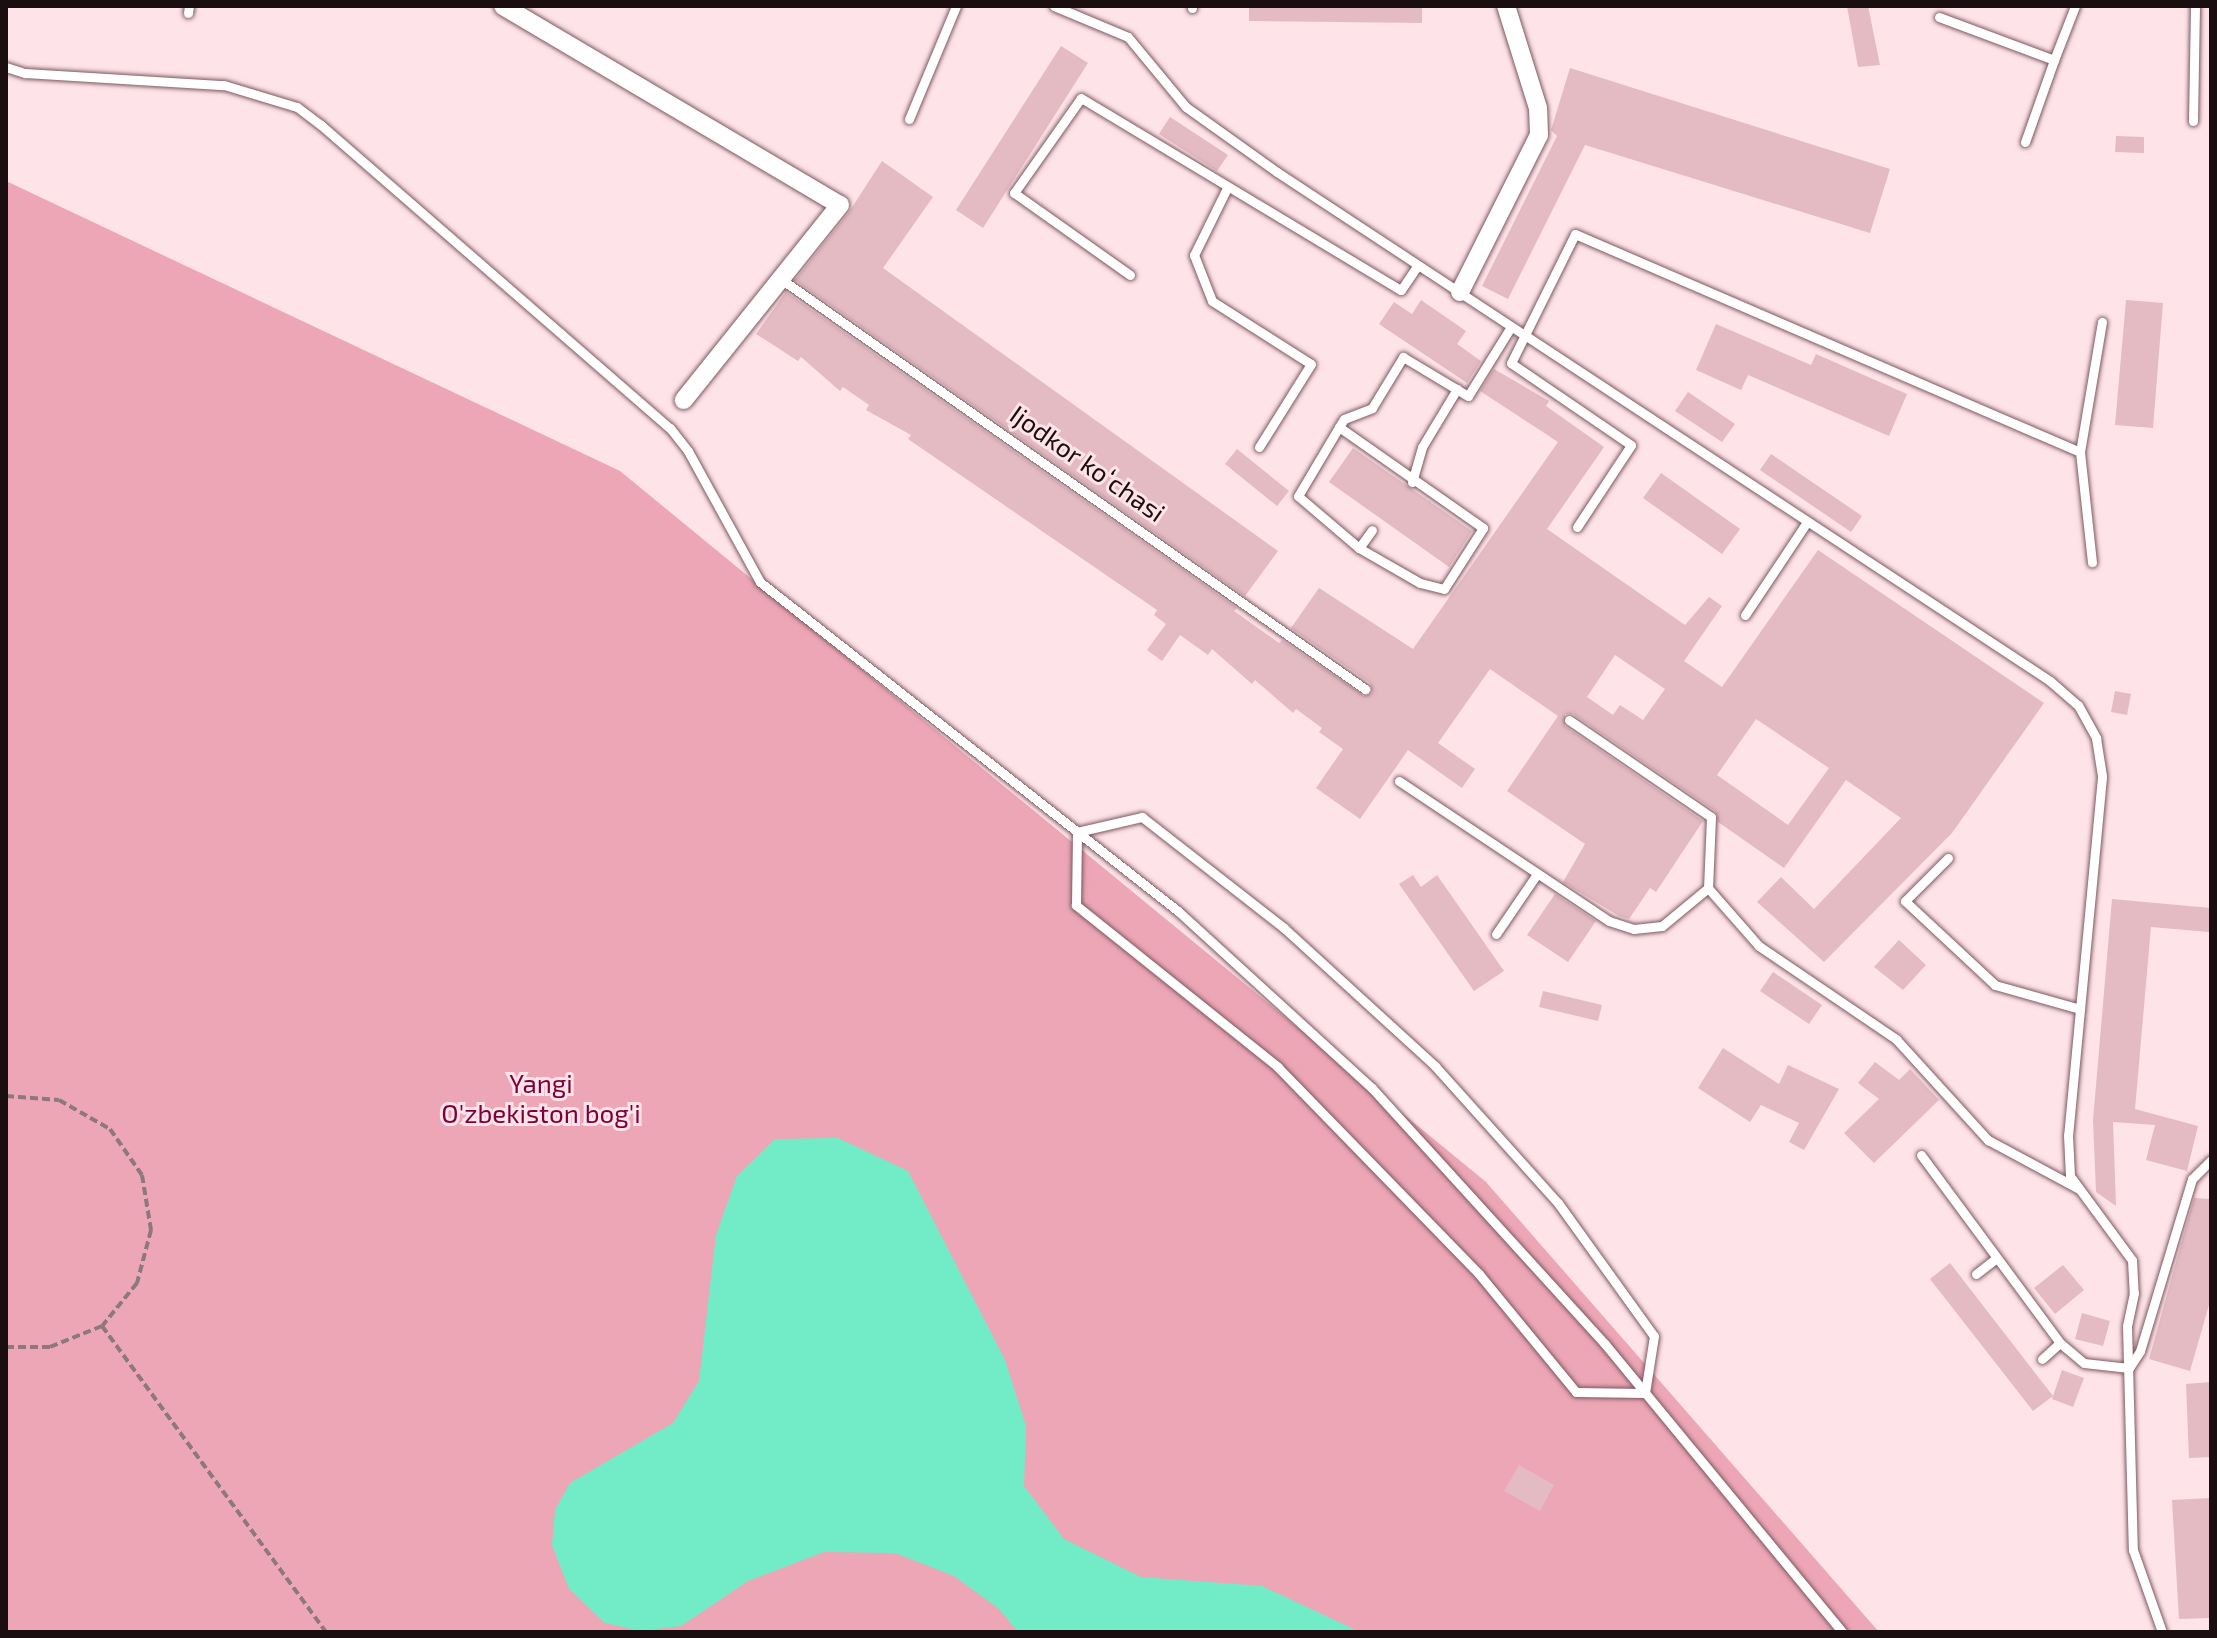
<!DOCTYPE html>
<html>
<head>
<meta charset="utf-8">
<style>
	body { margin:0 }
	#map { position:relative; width:2217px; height:1638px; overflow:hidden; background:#fee3e8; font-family:"Exo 2",sans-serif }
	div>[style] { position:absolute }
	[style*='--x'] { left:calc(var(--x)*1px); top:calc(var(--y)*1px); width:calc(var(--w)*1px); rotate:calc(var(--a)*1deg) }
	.green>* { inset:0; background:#eda6b6 }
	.water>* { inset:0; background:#72ecc6 }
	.building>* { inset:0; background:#e4bbc3 }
	.path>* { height:4px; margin-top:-2px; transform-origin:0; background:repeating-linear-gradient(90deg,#8d797d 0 8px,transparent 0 12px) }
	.roads { filter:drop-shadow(0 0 2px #7d5860) drop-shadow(0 0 2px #7d5860) }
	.service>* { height:9px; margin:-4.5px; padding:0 4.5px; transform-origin:4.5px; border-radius:4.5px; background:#fff }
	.minor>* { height:18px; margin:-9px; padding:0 9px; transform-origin:9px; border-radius:9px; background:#fff }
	span { translate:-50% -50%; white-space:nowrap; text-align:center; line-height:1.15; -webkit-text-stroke:6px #fee3e8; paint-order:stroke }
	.street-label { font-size:26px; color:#1b0e11 }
	.park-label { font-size:26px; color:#7e0039 }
	.frame { position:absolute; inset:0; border:8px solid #1b0e11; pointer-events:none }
</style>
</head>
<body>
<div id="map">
	<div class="green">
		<div style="clip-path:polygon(6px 181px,620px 471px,1486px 1182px,1879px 1632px,6px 1632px)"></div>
	</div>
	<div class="water">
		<div style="clip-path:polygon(838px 1138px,908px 1171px,1005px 1360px,1026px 1426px,1024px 1486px,1064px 1539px,1141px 1577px,1262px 1586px,1360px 1632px,1018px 1632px,999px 1609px,954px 1576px,895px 1553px,824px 1552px,748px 1581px,681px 1626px,640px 1631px,605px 1623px,569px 1589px,552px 1545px,555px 1510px,570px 1483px,673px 1423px,699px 1381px,716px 1235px,737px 1176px,775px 1139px)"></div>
	</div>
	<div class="building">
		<div style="clip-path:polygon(1249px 6px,1422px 6px,1422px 23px,1249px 21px)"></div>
		<div style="clip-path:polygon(1847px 6px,1868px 6px,1880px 65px,1858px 67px)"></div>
		<div style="clip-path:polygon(1061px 46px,1088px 63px,983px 228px,956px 210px)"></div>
		<div style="clip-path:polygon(1570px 68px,1890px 169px,1870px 233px,1585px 145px,1508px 299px,1482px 286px,1557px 136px,1551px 130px)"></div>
		<div style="clip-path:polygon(1170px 117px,1228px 155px,1217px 171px,1159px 134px)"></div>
		<div style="clip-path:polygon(2116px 136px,2144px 137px,2144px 153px,2115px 152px)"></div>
		<div style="clip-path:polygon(882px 161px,933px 197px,883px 268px,1278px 551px,1245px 596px,795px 280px,849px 212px)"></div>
		<div style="clip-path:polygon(evenodd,786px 292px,1237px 608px,1234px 611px,1279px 643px,1282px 640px,1364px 696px,1372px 693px,1370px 683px,1291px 628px,1319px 588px,1413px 649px,1558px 442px,1480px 391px,1494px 369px,1549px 401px,1546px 406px,1604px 447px,1547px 529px,1685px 625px,1709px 597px,1722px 606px,1684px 661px,1722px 687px,1818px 550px,2044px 703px,1952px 833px,1824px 962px,1757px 902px,1781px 877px,1814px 909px,1901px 818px,1846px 780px,1784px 868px,1718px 822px,1715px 811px,1573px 714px,1565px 714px,1565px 726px,1703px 821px,1656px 892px,1650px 888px,1629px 919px,1619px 916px,1563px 882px,1585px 844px,1507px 791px,1558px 716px,1490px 669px,1438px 743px,1475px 769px,1462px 788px,1408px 750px,1360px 819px,1316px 788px,1343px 749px,1319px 732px,1322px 728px,1296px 709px,1293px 713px,1255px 680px,1252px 684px,1212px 649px,1208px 655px,1180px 635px,1162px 661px,1147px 650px,1166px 624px,1154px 615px,1157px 610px,908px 439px,911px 435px,866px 410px,869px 405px,843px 387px,840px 391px,801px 357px,798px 361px,756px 334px,786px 292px,1615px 655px,1665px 689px,1643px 720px,1620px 705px,1613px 715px,1587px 697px,1615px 655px,786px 292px,1756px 719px,1829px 768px,1788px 825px,1717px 775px,1756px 719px)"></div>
		<div style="clip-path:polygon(1421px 300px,1466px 331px,1457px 344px,1481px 361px,1467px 383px,1379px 324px,1394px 302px,1412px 314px)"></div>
		<div style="clip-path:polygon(2126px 300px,2163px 303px,2153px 428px,2115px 425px)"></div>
		<div style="clip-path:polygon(1716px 324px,1811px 365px,1816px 354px,1907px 394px,1889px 436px,1748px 375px,1741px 390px,1696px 370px)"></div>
		<div style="clip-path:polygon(1688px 392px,1735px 424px,1722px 442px,1675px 411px)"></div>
		<div style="clip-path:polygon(1353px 448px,1472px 531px,1449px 567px,1329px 482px)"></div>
		<div style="clip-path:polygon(1237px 449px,1289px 491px,1277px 506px,1225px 464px)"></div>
		<div style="clip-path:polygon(1771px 454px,1862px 516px,1851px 532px,1760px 470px)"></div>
		<div style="clip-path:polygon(1661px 473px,1740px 529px,1722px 554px,1643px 498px)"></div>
		<div style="clip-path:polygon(2115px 691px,2131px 694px,2127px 715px,2111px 712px)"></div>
		<div style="clip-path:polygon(1413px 875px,1421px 887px,1437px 875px,1504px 971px,1474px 991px,1399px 884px)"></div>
		<div style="clip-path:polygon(1555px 894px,1596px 921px,1568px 962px,1527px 935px)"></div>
		<div style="clip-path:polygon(2112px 899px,2211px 908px,2209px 932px,2151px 927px,2135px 1109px,2198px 1126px,2187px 1171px,2146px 1160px,2155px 1125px,2113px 1122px,2116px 1206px,2096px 1192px,2093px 1120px)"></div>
		<div style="clip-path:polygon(1899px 940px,1926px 965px,1903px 990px,1874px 967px)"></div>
		<div style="clip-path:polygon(1773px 972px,1822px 1005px,1809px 1024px,1760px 991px)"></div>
		<div style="clip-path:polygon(1543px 991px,1602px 1005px,1598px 1021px,1539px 1007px)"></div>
		<div style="clip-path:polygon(1723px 1048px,1779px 1084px,1788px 1065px,1839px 1089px,1804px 1150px,1789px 1142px,1799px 1123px,1761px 1105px,1750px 1122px,1698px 1088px)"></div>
		<div style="clip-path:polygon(1875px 1062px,1899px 1080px,1910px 1069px,1939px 1100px,1874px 1163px,1844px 1133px,1879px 1099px,1858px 1083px)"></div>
		<div style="clip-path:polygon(2194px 1198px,2211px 1199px,2211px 1298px,2190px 1371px,2149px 1359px)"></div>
		<div style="clip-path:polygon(1950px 1263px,2053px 1396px,2033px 1411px,1930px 1279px)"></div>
		<div style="clip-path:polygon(2063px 1265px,2084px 1290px,2055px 1314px,2034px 1288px)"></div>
		<div style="clip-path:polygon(2082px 1313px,2110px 1321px,2103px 1346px,2075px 1339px)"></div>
		<div style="clip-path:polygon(2062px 1370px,2084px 1378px,2073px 1407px,2052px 1399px)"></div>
		<div style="clip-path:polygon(2211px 1382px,2211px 1457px,2189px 1458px,2186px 1384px)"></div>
		<div style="clip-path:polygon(1519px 1465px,1554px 1485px,1540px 1511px,1504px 1491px)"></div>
		<div style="clip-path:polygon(2211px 1498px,2211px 1618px,2179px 1619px,2172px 1500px)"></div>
	</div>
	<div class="path">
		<div style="--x:6;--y:1096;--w:53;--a:4.3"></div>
		<div style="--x:59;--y:1100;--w:59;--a:29.6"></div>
		<div style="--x:110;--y:1129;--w:56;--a:55.2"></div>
		<div style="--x:142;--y:1175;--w:56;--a:80.7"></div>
		<div style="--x:151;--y:1230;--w:55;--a:104.8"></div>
		<div style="--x:137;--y:1283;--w:55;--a:129.1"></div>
		<div style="--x:102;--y:1326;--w:56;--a:158"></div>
		<div style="--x:50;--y:1347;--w:44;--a:180"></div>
		<div style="--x:102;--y:1326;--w:379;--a:53.8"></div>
	</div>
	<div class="roads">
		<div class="service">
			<div style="--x:1054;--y:6;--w:80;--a:22.7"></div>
			<div style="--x:1128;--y:37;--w:91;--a:50.4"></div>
			<div style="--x:1186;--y:107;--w:112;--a:35.5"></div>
			<div style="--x:1277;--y:172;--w:926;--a:33.36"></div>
			<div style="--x:2050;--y:681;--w:37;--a:41"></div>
			<div style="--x:2078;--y:705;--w:38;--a:61"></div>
			<div style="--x:2096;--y:738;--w:39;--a:81"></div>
			<div style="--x:2102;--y:777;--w:360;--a:95.4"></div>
			<div style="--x:2068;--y:1135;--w:41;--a:87.2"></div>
			<div style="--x:2070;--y:1176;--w:104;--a:53.6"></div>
			<div style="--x:2132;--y:1260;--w:33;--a:87"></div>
			<div style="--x:2134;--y:1293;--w:34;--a:102"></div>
			<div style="--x:2127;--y:1326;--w:224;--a:88.5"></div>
			<div style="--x:2133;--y:1550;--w:87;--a:70.5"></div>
			<div style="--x:1192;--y:8;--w:2;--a:-90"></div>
			<div style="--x:188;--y:13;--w:7;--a:-82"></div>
			<div style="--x:1939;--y:17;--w:123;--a:20.5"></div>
			<div style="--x:2054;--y:60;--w:58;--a:-68.7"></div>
			<div style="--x:6;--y:67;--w:20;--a:18"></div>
			<div style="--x:25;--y:73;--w:199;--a:3.5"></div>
			<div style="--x:224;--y:85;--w:76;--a:16.8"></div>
			<div style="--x:297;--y:107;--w:30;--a:37"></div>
			<div style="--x:321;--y:125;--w:462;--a:41"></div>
			<div style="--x:670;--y:428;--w:29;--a:52"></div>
			<div style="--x:688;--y:451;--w:149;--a:61.2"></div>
			<div style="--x:760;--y:582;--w:532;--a:38.21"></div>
			<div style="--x:1178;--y:911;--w:263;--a:42.4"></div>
			<div style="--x:1372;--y:1088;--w:346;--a:47.7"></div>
			<div style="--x:1605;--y:1344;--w:373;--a:50.5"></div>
			<div style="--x:909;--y:119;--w:122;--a:-67.4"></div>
			<div style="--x:2193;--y:121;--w:115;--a:-89"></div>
			<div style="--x:2025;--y:142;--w:87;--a:-70.5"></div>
			<div style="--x:1227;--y:188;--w:75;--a:116.2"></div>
			<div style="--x:1194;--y:255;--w:49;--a:68.6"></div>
			<div style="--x:1212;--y:301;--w:117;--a:32.5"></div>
			<div style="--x:1311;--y:364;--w:98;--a:122.1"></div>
			<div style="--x:1130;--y:275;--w:142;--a:-144.7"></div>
			<div style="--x:1014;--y:193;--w:116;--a:-54.8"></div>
			<div style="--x:1081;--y:98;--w:373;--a:31"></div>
			<div style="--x:1401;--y:290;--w:30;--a:-56"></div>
			<div style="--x:781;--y:279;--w:714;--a:35.07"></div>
			<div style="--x:1339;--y:427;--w:176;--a:35"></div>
			<div style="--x:1483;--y:528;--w:72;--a:122.6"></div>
			<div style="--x:1444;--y:589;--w:25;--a:-166"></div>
			<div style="--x:1420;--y:583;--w:70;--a:-150.2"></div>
			<div style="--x:1359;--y:548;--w:80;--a:-139.6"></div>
			<div style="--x:1298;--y:496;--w:80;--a:-59.3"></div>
			<div style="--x:1339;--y:427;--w:9;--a:-58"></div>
			<div style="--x:1344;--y:419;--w:30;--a:-21"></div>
			<div style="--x:1372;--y:408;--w:60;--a:-58.7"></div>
			<div style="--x:1403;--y:357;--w:76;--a:31"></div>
			<div style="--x:1468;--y:396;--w:81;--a:-58.1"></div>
			<div style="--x:2080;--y:452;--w:111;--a:83.8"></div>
			<div style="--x:1412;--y:482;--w:36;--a:-74"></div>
			<div style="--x:1422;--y:447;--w:68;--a:-58.9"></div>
			<div style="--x:1577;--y:527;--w:98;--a:-56.6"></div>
			<div style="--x:1631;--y:445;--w:145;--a:-145.7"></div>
			<div style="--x:1511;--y:363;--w:144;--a:-63.6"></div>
			<div style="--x:1575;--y:234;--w:550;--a:23.35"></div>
			<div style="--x:2080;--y:452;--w:132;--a:-80.4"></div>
			<div style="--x:1359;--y:548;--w:22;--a:-54"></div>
			<div style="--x:1745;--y:615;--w:112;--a:-56.3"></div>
			<div style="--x:1569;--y:720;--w:172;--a:34.3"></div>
			<div style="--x:1711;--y:817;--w:71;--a:92.4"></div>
			<div style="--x:1708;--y:888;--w:77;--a:48.7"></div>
			<div style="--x:1759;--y:946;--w:166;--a:34.2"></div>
			<div style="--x:1896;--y:1039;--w:137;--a:47.7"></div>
			<div style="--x:1988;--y:1140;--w:103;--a:28.3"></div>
			<div style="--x:1399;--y:781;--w:252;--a:33.7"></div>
			<div style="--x:1609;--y:921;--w:26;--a:18"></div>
			<div style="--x:1634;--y:929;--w:28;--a:-6"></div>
			<div style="--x:1662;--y:926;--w:60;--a:-39.6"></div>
			<div style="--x:1142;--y:817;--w:180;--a:38"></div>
			<div style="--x:1284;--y:928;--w:205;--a:42.4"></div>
			<div style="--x:1435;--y:1066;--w:184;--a:48.1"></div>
			<div style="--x:1558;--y:1203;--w:164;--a:54.2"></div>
			<div style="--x:1654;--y:1336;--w:58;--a:99"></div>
			<div style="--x:1645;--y:1393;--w:69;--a:-179.2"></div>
			<div style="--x:1576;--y:1392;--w:153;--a:-129.4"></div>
			<div style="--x:1479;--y:1274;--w:289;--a:-134.2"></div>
			<div style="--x:1278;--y:1067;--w:259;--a:-141.3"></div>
			<div style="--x:1076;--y:905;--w:73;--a:-89.2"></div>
			<div style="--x:1077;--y:832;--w:67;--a:-13"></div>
			<div style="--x:1948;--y:858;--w:61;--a:135"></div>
			<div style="--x:1905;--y:901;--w:123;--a:43"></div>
			<div style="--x:1995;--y:985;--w:88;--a:15.8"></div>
			<div style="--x:1496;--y:934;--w:73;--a:-55.7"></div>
			<div style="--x:1921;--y:1155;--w:234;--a:53.5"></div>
			<div style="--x:2060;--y:1343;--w:31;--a:40"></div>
			<div style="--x:2084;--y:1363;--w:45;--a:6.3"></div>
			<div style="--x:2129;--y:1368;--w:20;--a:-57"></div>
			<div style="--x:2140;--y:1351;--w:180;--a:-73.2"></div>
			<div style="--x:2192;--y:1179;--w:27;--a:-45"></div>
			<div style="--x:1976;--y:1274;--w:23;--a:-38"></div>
			<div style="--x:2042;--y:1359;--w:24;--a:-42"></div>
		</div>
		<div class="minor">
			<div style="--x:503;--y:6;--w:391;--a:30.6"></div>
			<div style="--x:840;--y:205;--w:250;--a:128.7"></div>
			<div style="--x:1460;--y:292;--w:176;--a:-63.3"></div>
			<div style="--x:1539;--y:135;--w:27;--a:-92"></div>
			<div style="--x:1538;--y:108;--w:107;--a:-107.4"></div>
		</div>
	</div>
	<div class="street-label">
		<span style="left:1088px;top:463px;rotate:35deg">Ijodkor koʻchasi</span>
	</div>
	<div class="park-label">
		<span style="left:541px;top:1098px">Yangi<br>O'zbekiston bog'i</span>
	</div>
	<div class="frame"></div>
</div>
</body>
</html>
